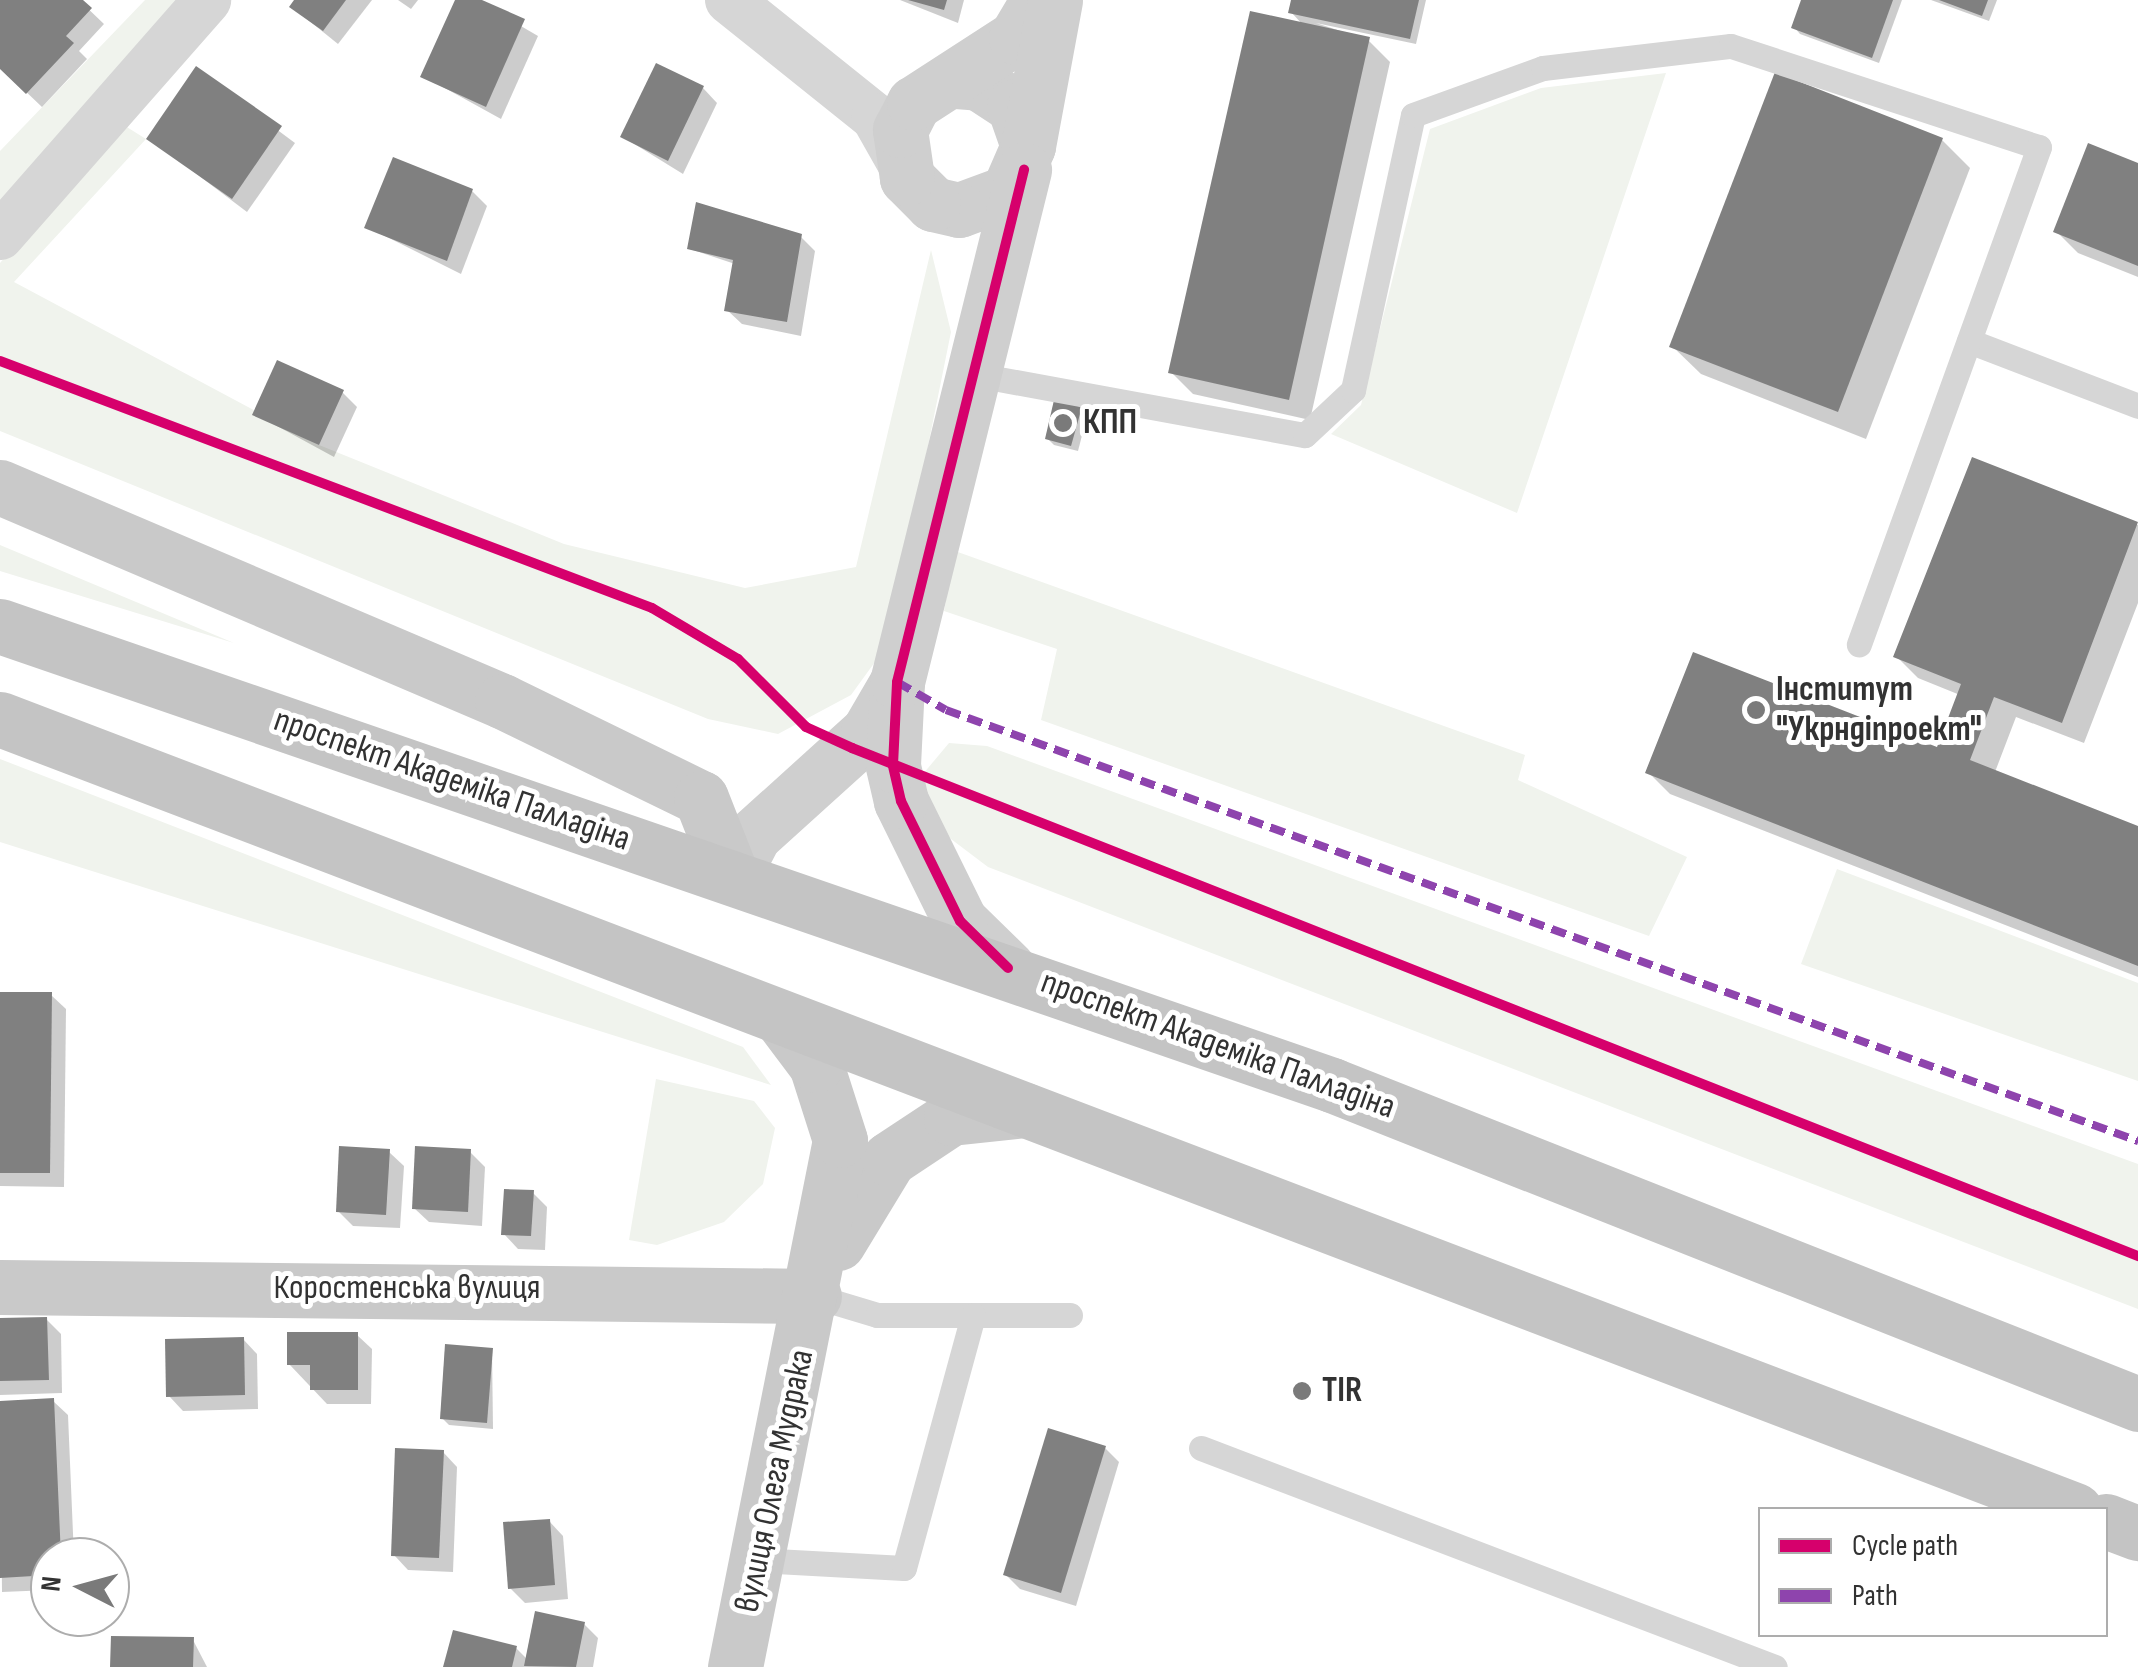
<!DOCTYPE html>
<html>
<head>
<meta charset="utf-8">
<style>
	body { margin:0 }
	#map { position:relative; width:2138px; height:1667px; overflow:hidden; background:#fff; font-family:"Sofia Sans Condensed",sans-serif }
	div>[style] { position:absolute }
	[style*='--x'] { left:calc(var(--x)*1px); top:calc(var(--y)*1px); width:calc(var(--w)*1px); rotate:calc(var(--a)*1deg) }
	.green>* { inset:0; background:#f0f3ed }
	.shadow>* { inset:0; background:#0003 }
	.building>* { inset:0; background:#808080 }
	.lane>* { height:25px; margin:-12.5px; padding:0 12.5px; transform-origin:12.5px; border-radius:12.5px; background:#d6d6d6 }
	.street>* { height:48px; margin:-24px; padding:0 24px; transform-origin:24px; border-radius:24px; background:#d6d6d6 }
	.secondary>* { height:55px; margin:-27.5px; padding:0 27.5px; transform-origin:27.5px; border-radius:27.5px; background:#cfcfcf }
	.primary>* { height:55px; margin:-27.5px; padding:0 27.5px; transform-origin:27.5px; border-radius:27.5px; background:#c9c9c9 }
	.highway>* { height:55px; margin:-27.5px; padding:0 27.5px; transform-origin:27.5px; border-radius:27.5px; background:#c4c4c4 }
	.quiet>* { height:8px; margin-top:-4px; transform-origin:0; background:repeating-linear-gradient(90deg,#8e44ad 0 15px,transparent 0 23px) }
	.cycleway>* { height:10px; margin:-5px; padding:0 5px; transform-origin:5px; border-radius:5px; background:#d6006c }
	.dots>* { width:28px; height:28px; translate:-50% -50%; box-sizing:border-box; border:5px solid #fff; border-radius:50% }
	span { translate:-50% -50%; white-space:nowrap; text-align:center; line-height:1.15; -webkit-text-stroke:10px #fff; paint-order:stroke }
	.poi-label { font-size:35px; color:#323232; font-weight:700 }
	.left { translate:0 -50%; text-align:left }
	.street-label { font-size:35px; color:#323232 }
	.legend { position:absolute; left:1758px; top:1507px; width:350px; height:130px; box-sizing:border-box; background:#fff; border:2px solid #adadad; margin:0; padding:12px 18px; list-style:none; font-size:30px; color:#323232 }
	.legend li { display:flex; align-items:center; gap:20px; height:50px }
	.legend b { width:50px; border:2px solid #adadad }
	.north { position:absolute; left:30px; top:1537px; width:100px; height:100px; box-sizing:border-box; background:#fff; border:2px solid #adadad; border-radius:50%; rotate:276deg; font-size:28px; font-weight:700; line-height:40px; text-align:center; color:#323232 }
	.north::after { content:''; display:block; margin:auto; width:35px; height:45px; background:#7a7a7a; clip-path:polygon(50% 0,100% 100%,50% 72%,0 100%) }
</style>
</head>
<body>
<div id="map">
	<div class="green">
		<div style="clip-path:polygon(145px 0,190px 0,0 216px,0 151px)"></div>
		<div style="clip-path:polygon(1666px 73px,1517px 513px,1331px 434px,1361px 405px,1430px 129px,1541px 88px)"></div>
		<div style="clip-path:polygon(122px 124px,146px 139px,14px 282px,319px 445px,564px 544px,745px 588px,856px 567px,931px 250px,951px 332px,888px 644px,851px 695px,778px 734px,708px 719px,0 431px,0 263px)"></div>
		<div style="clip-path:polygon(0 545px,234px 643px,0 571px)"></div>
		<div style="clip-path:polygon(955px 551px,1525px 755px,1518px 780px,1687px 857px,1649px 936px,1041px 720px,1057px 649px,944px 611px)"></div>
		<div style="clip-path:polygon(949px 743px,987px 746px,2138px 1164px,2138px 1309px,988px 867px,947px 836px,927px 804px,923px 774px)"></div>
		<div style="clip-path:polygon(0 759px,743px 1047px,771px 1085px,0 842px)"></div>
		<div style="clip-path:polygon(1837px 869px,2138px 983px,2138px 1081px,1801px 964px)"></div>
		<div style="clip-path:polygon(656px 1079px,754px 1101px,775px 1128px,763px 1184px,724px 1222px,657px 1245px,629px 1240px)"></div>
	</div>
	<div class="shadow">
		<div style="clip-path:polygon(0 0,79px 0,104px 24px,79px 51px,87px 59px,42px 107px,0 67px)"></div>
		<div style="clip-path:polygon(297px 0,372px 0,338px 44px,292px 7px)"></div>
		<div style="clip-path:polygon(398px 0,418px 0,411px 9px)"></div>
		<div style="clip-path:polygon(457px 0,476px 0,538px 36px,501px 119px,423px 76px)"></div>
		<div style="clip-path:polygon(900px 0,964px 0,958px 23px)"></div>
		<div style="clip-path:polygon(1293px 0,1426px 0,1416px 44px,1316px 23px,1368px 40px,1390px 62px,1310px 420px,1193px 394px,1171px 372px,1303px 25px,1291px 12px)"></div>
		<div style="clip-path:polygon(1804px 0,1902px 0,1879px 63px,1800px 34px,1794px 27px)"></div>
		<div style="clip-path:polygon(1931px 0,1997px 0,1989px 21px)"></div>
		<div style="clip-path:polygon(197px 70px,295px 143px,247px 212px,149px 138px)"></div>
		<div style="clip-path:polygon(703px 88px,717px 103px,683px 174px,623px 137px)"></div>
		<div style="clip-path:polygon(1942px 140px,1970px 168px,1866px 439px,1701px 374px,1672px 346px)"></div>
		<div style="clip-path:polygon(2138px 165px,2138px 277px,2078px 253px,2056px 231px)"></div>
		<div style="clip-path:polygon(472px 191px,487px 206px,461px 274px,367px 227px)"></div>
		<div style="clip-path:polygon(800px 236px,815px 251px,801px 336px,742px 324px,727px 310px,735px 264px,690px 249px)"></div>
		<div style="clip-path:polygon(342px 392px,357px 407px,334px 457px,255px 414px)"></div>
		<div style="clip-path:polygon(1080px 409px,1087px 416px,1078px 451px,1054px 445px,1047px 438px)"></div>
		<div style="clip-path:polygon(1973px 460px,2138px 525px,2138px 603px,2084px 743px,2016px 717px,1995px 772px,2138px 829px,2138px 977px,1670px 794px,1648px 772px,1938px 750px,1960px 695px,1918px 678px,1896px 656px)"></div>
		<div style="clip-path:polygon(0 994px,51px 995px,66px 1009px,64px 1187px,0 1186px)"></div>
		<div style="clip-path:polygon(389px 1152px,404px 1166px,400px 1228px,353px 1226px,338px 1211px)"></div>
		<div style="clip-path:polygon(470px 1152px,485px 1167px,482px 1226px,429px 1222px,414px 1208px)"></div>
		<div style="clip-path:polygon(533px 1193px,547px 1207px,545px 1250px,518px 1249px,504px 1234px)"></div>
		<div style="clip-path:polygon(46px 1319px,61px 1334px,62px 1393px,0 1395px,0 1321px)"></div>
		<div style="clip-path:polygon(357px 1335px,372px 1349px,371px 1404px,327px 1404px,289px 1364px)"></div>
		<div style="clip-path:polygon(243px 1339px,257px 1354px,258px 1409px,183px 1411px,169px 1396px)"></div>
		<div style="clip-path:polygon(492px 1350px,493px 1429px,449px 1425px,442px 1418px)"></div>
		<div style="clip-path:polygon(53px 1401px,68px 1415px,74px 1557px,50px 1557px,50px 1590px,2px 1592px,0 1403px)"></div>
		<div style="clip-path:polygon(1105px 1448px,1119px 1462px,1076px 1606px,1020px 1589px,1005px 1574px)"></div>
		<div style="clip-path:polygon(443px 1452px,457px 1467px,453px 1572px,408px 1570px,394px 1555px)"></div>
		<div style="clip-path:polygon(549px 1521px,563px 1536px,568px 1599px,525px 1603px,510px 1588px)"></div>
		<div style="clip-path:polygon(584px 1624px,598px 1638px,593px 1667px,446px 1667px,516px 1648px,528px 1660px)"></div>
		<div style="clip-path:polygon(193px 1640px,207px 1667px,113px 1667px)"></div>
	</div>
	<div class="building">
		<div style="clip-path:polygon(0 0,83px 0,92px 8px,66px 36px,74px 43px,26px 94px,0 69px)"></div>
		<div style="clip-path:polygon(294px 0,346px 0,323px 31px,289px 7px)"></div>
		<div style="clip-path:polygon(455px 0,482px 0,525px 19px,486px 107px,420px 77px)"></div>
		<div style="clip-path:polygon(908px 0,947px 0,944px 10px)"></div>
		<div style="clip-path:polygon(1291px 0,1419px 0,1410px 39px,1288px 13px)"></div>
		<div style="clip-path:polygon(1801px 0,1893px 0,1872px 58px,1791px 28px)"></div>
		<div style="clip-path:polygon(1939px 0,1988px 0,1982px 16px)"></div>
		<div style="clip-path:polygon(1250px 11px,1370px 37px,1289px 400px,1168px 373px)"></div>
		<div style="clip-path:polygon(656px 63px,704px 86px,668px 161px,620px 137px)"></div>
		<div style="clip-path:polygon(196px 66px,282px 126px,232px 199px,146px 139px)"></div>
		<div style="clip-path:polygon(1775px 72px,1943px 138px,1838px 412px,1669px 347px)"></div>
		<div style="clip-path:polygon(2088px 143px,2138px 163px,2138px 266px,2053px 232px)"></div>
		<div style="clip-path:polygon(393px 157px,473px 189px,447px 261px,364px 228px)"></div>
		<div style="clip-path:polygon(696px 202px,802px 234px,787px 322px,724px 311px,733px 260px,687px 249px)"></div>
		<div style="clip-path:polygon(277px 360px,344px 390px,319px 445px,252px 415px)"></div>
		<div style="clip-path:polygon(1054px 400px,1082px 407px,1071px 446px,1045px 439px)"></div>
		<div style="clip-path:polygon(1972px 457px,2138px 522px,2062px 723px,1994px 697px,1970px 760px,2138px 826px,2138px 966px,1645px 773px,1693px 652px,1937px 747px,1961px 684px,1893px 657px)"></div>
		<div style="clip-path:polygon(0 992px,52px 992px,50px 1173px,0 1173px)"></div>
		<div style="clip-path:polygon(339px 1146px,390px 1149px,386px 1215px,336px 1212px)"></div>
		<div style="clip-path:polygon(415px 1146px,471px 1149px,468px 1212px,412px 1209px)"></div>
		<div style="clip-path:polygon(504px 1189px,534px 1190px,531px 1236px,501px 1235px)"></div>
		<div style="clip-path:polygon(47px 1317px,49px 1380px,0 1381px,0 1318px)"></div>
		<div style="clip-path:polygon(287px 1332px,358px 1332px,358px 1390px,310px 1390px,310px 1365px,287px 1365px)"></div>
		<div style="clip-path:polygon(244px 1337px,245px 1395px,166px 1397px,165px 1339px)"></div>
		<div style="clip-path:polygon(445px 1344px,493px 1348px,487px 1423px,440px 1419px)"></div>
		<div style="clip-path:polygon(54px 1398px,61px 1557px,50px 1557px,50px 1575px,0 1578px,0 1401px)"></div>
		<div style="clip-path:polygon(1048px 1428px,1106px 1446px,1061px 1593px,1003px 1575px)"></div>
		<div style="clip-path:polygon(395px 1448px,444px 1450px,439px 1558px,391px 1556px)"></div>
		<div style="clip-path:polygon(550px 1519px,555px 1585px,508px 1589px,503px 1522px)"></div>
		<div style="clip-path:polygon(535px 1611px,585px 1622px,576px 1667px,524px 1666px)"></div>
		<div style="clip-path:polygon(453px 1630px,517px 1646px,512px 1667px,443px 1667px)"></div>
		<div style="clip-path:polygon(111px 1636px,194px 1637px,193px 1667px,110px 1667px)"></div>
	</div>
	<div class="lane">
		<div style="--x:1969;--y:341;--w:181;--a:21"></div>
		<div style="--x:977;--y:375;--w:333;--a:10.4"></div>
		<div style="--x:1305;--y:435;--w:66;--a:-43.2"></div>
		<div style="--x:1353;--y:390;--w:281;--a:-77.7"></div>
		<div style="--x:1413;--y:115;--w:138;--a:-19.9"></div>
		<div style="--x:1543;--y:68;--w:189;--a:-6.7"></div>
		<div style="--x:1731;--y:46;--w:324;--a:18.2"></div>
		<div style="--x:2039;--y:147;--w:529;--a:109.91"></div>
		<div style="--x:814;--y:1296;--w:66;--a:16.8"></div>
		<div style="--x:877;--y:1315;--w:193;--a:0"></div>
		<div style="--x:1201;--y:1448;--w:614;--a:20.88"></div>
		<div style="--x:758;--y:1560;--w:146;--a:3.1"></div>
		<div style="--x:904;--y:1568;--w:262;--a:-74.7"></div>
	</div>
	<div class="street">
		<div style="--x:729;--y:0;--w:187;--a:38.7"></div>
		<div style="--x:875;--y:117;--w:51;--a:60.4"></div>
		<div style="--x:0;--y:236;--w:314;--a:-48.7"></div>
	</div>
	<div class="secondary">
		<div style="--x:957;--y:81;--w:22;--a:5"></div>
		<div style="--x:979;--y:83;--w:42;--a:33.3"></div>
		<div style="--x:1014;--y:106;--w:42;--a:70.7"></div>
		<div style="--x:1028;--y:146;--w:50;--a:113.5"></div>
		<div style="--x:1008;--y:192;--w:52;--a:159.8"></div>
		<div style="--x:959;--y:210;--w:27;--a:-167"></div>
		<div style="--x:933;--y:204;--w:37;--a:-135"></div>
		<div style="--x:907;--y:178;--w:49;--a:-98.3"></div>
		<div style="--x:900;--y:130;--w:30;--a:-63"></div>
		<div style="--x:914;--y:103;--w:121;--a:-32.9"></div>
		<div style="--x:1016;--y:37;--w:43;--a:-59.3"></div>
		<div style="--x:1028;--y:146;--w:148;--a:-79.5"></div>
		<div style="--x:732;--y:877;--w:47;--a:-62.4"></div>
		<div style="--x:754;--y:835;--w:154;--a:-42.1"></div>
		<div style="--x:868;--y:732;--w:56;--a:-59.7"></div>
		<div style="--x:1008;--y:968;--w:67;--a:-135.6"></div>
		<div style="--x:960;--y:921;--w:134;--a:-116.2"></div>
		<div style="--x:901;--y:801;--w:37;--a:-103"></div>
		<div style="--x:893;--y:765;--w:83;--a:-87.2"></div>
		<div style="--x:897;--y:682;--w:528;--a:-76.07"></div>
	</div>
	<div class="primary">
		<div style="--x:0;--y:487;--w:546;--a:23.09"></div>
		<div style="--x:502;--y:701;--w:221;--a:26"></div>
		<div style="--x:701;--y:798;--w:85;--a:68.6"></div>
		<div style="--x:838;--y:1243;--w:98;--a:-58.7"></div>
		<div style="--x:889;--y:1159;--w:74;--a:-33.5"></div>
		<div style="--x:951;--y:1118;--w:74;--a:-6.2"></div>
		<div style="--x:0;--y:1287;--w:814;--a:0.63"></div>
		<div style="--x:735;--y:1667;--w:537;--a:-78.73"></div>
		<div style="--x:840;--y:1140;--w:79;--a:-107.7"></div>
		<div style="--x:816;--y:1065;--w:60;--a:-126.9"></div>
	</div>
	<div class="highway">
		<div style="--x:0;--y:626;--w:1409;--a:19.01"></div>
		<div style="--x:1332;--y:1085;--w:867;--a:21.59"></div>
		<div style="--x:0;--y:719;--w:2221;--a:20.87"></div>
		<div style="--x:2106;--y:1521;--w:34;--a:21"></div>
	</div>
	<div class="quiet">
		<div style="--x:897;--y:682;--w:56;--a:29.7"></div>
		<div style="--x:946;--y:710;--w:1268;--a:19.88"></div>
	</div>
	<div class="cycleway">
		<div style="--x:0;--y:361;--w:697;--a:20.75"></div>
		<div style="--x:652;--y:608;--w:100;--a:30.7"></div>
		<div style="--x:738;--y:659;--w:96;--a:45"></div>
		<div style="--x:806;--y:727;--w:51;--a:24.5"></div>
		<div style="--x:852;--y:748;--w:1383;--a:21.56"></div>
		<div style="--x:1008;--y:968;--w:67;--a:-135.6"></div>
		<div style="--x:960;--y:921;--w:134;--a:-116.2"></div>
		<div style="--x:901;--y:801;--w:37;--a:-103"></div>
		<div style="--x:893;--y:765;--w:83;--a:-87.2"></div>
		<div style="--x:897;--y:682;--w:528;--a:-76.07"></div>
	</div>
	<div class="dots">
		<div style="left:1063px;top:423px;background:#7a7a7a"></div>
		<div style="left:1756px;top:710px;background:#7a7a7a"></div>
		<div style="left:1302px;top:1391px;background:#7a7a7a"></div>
	</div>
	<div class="poi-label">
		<span class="left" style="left:1083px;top:423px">КПП</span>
		<span class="left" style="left:1776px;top:710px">Інститут<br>"Укрндіпроект"</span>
		<span class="left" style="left:1322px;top:1391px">TIR</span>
	</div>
	<div class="street-label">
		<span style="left:452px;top:780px;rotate:19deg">проспект Академіка Палладіна</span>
		<span style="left:1218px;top:1045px;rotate:20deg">проспект Академіка Палладіна</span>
		<span style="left:407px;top:1288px">Коростенська вулиця</span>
		<span style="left:775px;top:1481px;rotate:-78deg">вулиця Олега Мудрака</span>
	</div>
	<ul class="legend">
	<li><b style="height:12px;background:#d6006c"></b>Cycle path</li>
	<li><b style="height:12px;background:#8e44ad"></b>Path</li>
	</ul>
	<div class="north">N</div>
</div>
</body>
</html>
